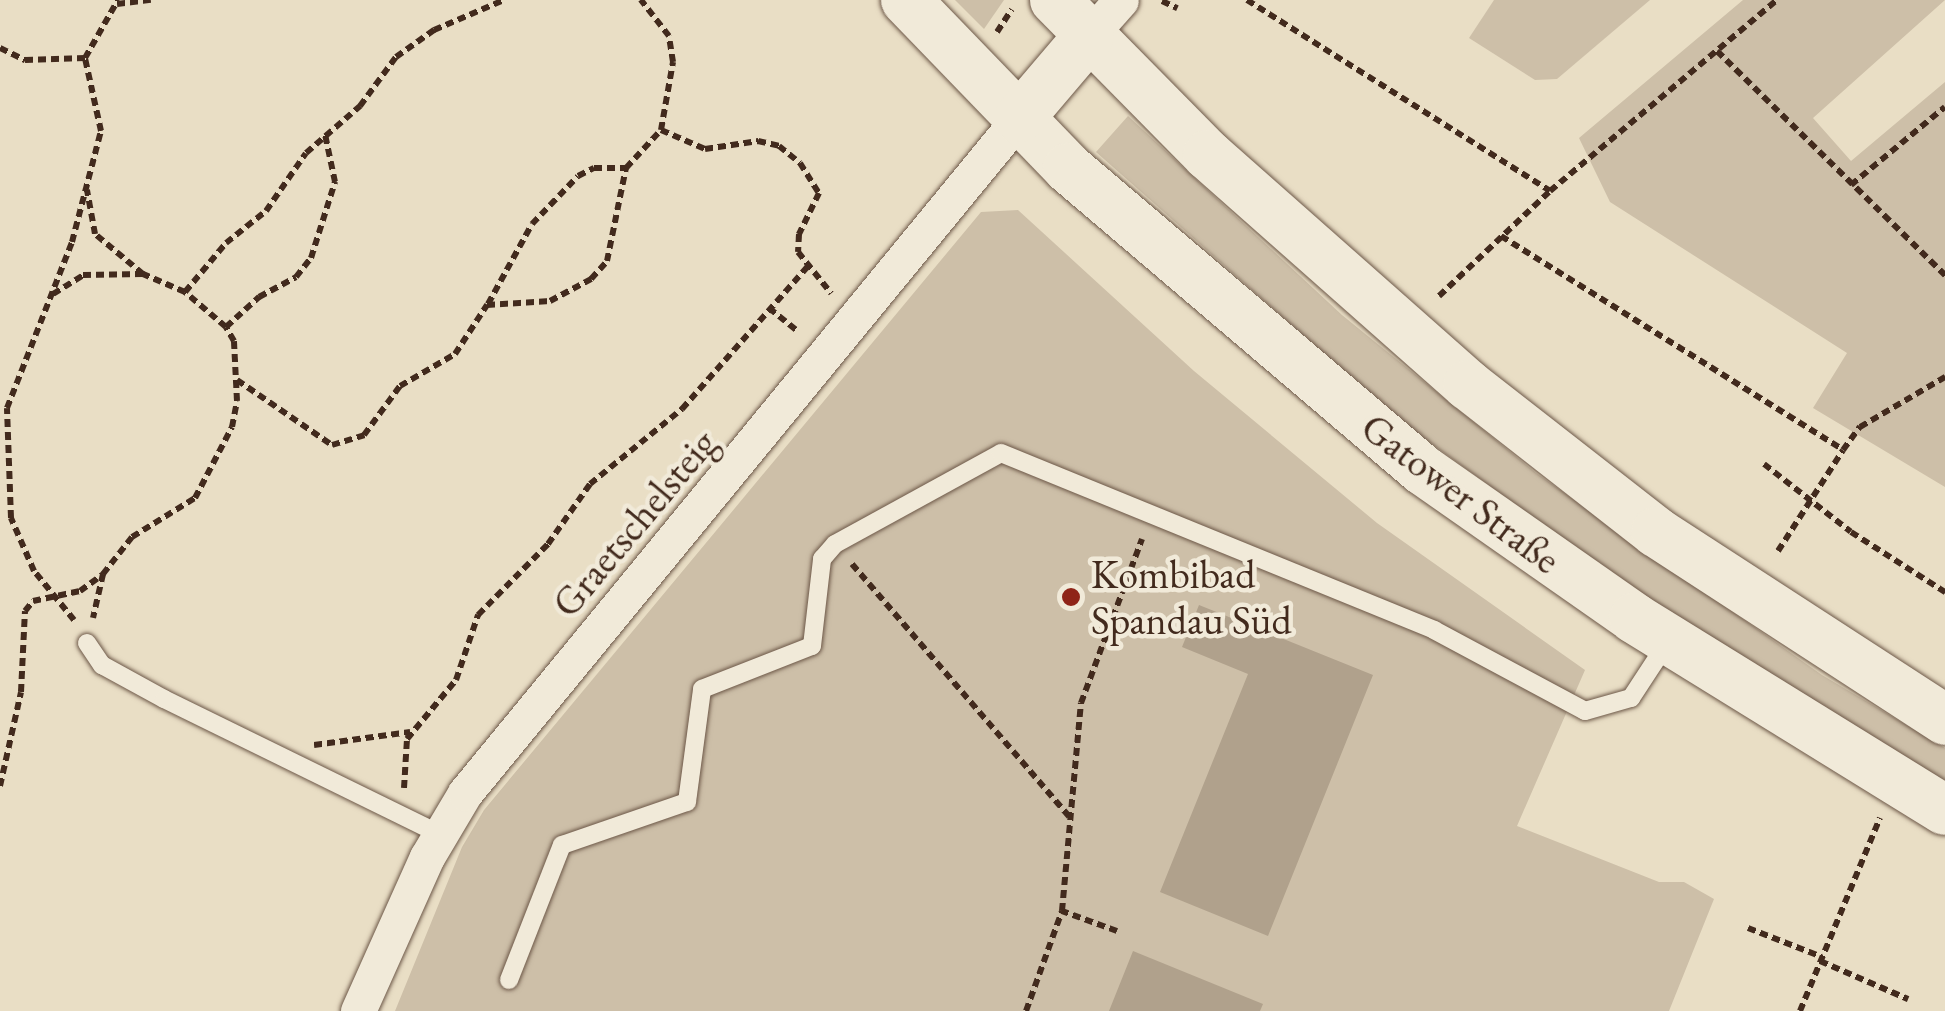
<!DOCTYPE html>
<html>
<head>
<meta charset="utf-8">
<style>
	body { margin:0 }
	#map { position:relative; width:1945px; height:1011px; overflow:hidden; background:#e9dec5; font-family:"EB Garamond",serif }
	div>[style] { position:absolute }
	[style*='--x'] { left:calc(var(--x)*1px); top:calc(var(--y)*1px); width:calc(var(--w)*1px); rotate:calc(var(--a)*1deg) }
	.green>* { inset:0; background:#cdbfa8 }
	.water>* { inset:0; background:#b0a18c }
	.path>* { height:6px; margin-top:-3px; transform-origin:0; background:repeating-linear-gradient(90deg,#422a1d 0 8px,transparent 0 13px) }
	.roads { filter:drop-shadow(0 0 2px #6c5747) drop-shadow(0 0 2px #6c5747) }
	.service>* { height:18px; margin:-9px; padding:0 9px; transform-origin:9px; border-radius:9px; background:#f1ead9 }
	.minor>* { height:35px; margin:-17.5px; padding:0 17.5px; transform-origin:17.5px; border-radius:17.5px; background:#f1ead9 }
	.secondary>* { height:50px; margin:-25px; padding:0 25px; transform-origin:25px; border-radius:25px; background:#f1ead9 }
	.dots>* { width:28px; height:28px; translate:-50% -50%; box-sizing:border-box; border:5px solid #f1ead9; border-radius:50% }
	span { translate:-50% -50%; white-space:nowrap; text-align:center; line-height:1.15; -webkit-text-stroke:9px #f1ead9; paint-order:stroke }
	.street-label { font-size:40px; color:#422a1d }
	.poi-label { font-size:40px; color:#422a1d }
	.left { translate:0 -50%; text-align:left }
</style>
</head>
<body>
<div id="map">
	<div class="green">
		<div style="clip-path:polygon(955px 0,1004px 0,984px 29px)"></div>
		<div style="clip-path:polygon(1494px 0,1650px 0,1557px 79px,1535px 80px,1469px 38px)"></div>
		<div style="clip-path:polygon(1743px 0,1945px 0,1813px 118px,1851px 161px,1945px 82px,1945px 487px,1813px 408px,1847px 353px,1610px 202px,1579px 138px)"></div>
		<div style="clip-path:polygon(1128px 116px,1342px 315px,1536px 473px,1822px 675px,1945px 748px,1945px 781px,1612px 575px,1398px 419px,1096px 152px)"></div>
		<div style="clip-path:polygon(1018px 210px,1194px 371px,1377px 523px,1585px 670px,1517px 826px,1659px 882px,1684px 882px,1714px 899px,1669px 1011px,395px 1011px,462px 847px,484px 810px,981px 212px)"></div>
	</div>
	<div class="water">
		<div style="clip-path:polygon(1199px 605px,1373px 675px,1268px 936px,1160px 892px,1248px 674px,1182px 647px)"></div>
		<div style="clip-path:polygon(1133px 951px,1263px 1004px,1260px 1011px,1109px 1011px)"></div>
	</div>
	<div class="path">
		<div style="--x:1247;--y:0;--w:358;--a:32.2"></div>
		<div style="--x:1162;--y:1;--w:17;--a:25"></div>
		<div style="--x:117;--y:4;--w:34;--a:-7"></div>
		<div style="--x:997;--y:32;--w:27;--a:-57"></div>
		<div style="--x:0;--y:48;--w:28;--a:26"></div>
		<div style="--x:25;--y:60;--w:60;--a:-1.9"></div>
		<div style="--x:85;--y:58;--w:67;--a:-60.4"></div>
		<div style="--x:1717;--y:51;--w:320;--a:44.5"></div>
		<div style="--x:661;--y:130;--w:48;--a:23.4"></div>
		<div style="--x:705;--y:149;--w:54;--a:-8.6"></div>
		<div style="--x:758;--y:141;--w:22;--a:13"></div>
		<div style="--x:779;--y:146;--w:27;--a:39"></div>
		<div style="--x:800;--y:163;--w:36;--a:58"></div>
		<div style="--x:819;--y:193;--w:46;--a:116"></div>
		<div style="--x:799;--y:234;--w:18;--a:93"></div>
		<div style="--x:798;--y:252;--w:53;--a:51.2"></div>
		<div style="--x:1851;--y:185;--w:122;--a:-39.7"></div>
		<div style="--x:1501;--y:236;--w:403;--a:32"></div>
		<div style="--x:1843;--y:450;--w:29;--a:-54"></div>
		<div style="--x:1860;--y:427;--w:99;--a:-30.5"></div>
		<div style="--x:185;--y:292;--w:64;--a:-50.1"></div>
		<div style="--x:226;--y:243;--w:51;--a:-38.7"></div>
		<div style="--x:266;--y:211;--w:70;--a:-55.4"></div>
		<div style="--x:306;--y:153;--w:72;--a:-41"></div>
		<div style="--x:360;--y:106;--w:61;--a:-53.7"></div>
		<div style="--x:396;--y:57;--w:47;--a:-35.4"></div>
		<div style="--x:434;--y:30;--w:76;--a:-23.2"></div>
		<div style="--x:53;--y:294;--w:36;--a:-32"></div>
		<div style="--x:83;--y:275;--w:60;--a:-1"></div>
		<div style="--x:143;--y:274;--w:62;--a:-140.2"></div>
		<div style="--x:95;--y:234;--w:45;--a:-100.3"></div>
		<div style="--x:1439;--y:296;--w:153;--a:-43.4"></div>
		<div style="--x:1550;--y:191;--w:297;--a:-40.1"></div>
		<div style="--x:488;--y:304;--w:91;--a:-61.2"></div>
		<div style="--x:532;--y:224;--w:66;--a:-46.2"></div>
		<div style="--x:578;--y:176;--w:18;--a:-27"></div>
		<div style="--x:594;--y:168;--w:32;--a:0"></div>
		<div style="--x:769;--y:308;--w:38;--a:39"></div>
		<div style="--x:226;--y:327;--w:45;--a:-42.3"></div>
		<div style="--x:259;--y:297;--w:42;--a:-28.4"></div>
		<div style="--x:296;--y:277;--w:24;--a:-52"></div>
		<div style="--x:311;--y:258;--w:80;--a:-72.5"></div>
		<div style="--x:335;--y:182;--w:49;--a:-101.8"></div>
		<div style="--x:237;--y:380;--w:115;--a:34.4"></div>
		<div style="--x:332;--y:445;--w:34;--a:-17"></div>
		<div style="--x:364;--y:435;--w:61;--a:-53.7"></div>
		<div style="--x:400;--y:386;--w:64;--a:-30.2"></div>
		<div style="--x:455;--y:354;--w:59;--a:-56.9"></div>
		<div style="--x:487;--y:305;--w:63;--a:-3.6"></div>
		<div style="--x:550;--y:301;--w:47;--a:-28.2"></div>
		<div style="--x:591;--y:279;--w:24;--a:-48"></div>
		<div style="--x:607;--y:261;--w:95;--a:-78.5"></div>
		<div style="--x:626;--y:168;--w:52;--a:-47.4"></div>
		<div style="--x:661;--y:130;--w:69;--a:-80"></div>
		<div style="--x:673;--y:62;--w:26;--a:-99"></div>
		<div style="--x:669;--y:36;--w:46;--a:-127.9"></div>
		<div style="--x:1764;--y:464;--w:110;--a:38"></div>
		<div style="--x:1851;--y:532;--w:112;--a:32.6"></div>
		<div style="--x:1778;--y:551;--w:120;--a:-57.2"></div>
		<div style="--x:852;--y:564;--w:333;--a:49.3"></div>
		<div style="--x:103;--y:574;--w:47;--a:-51.9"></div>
		<div style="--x:132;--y:537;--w:74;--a:-31.8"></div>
		<div style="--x:195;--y:498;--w:80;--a:-62.5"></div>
		<div style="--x:232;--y:427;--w:26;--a:-79"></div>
		<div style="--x:237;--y:401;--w:60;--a:-92.9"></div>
		<div style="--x:234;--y:341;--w:16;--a:-120"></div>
		<div style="--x:226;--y:327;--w:54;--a:-139.5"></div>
		<div style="--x:185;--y:292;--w:46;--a:-156.8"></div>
		<div style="--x:74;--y:620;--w:63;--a:-129.2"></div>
		<div style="--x:34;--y:571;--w:58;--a:-113.5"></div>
		<div style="--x:11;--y:518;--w:110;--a:-92.1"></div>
		<div style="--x:7;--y:408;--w:178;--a:-68.6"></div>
		<div style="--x:72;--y:242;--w:115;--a:-75.4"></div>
		<div style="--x:101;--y:131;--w:75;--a:-102.4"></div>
		<div style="--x:314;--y:745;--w:97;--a:-7.7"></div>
		<div style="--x:0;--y:786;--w:96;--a:-77.4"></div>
		<div style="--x:21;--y:692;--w:81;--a:-87.2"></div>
		<div style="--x:25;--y:611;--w:13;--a:-51"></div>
		<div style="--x:33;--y:601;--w:48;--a:-12"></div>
		<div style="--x:80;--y:591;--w:29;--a:-36"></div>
		<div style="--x:103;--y:574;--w:45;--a:102.8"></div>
		<div style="--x:404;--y:788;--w:49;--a:-86.5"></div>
		<div style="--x:407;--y:739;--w:77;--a:-50.3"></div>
		<div style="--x:456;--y:680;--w:69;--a:-71.3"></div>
		<div style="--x:478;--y:615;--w:100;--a:-45.4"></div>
		<div style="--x:548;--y:544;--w:73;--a:-55"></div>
		<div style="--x:590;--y:484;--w:119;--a:-39.2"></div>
		<div style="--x:682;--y:409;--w:191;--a:-48.6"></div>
		<div style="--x:1748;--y:928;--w:79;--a:21.4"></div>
		<div style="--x:1117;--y:931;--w:59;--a:-160"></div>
		<div style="--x:1062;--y:911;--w:209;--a:-84.8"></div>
		<div style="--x:1081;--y:703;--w:175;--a:-69.6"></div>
		<div style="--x:1820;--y:961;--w:96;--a:23.4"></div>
		<div style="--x:1026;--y:1011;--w:106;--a:-70.2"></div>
		<div style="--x:1800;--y:1011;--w:209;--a:-67.5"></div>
	</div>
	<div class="roads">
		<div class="service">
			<div style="--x:87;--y:643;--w:27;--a:56"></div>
			<div style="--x:102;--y:665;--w:71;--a:28.7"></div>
			<div style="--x:164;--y:699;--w:306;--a:26.1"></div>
			<div style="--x:509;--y:980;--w:145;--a:-68.6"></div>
			<div style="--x:562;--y:845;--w:132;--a:-19"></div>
			<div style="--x:687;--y:802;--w:114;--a:-82.4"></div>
			<div style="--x:702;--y:689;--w:118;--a:-21.4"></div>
			<div style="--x:812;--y:646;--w:88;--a:-83.4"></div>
			<div style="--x:822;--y:559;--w:20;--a:-49"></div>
			<div style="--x:835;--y:544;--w:189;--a:-28.7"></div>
			<div style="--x:1001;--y:453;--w:468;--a:22.2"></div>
			<div style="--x:1434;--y:630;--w:171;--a:28.2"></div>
			<div style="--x:1585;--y:711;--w:48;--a:-15.8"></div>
			<div style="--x:1631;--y:698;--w:66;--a:-56.8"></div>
		</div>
		<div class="minor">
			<div style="--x:1089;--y:36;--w:48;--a:-48.4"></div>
			<div style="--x:358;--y:1011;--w:169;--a:-65.9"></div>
			<div style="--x:427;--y:857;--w:74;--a:-59.3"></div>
			<div style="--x:465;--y:793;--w:875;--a:-50.61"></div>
		</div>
		<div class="secondary">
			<div style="--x:906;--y:0;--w:233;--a:46"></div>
			<div style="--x:1068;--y:168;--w:466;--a:40.4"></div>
			<div style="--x:1423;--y:470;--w:258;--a:35"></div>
			<div style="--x:1634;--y:618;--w:365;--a:31.7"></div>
			<div style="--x:1055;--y:0;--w:218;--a:45.4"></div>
			<div style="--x:1208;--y:155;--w:347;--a:41.5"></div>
			<div style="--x:1468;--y:385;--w:239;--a:38"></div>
			<div style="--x:1656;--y:532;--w:345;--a:33"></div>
			<div style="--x:1020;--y:117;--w:106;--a:-49.6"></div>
		</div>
	</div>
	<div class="dots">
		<div style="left:1071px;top:597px;background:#8f2418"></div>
	</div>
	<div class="street-label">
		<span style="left:1461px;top:493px;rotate:37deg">Gatower Straße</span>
		<span style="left:634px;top:523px;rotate:-50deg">Graetschelsteig</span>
	</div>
	<div class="poi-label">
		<span class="left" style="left:1091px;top:597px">Kombibad<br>Spandau Süd</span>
	</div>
</div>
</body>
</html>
